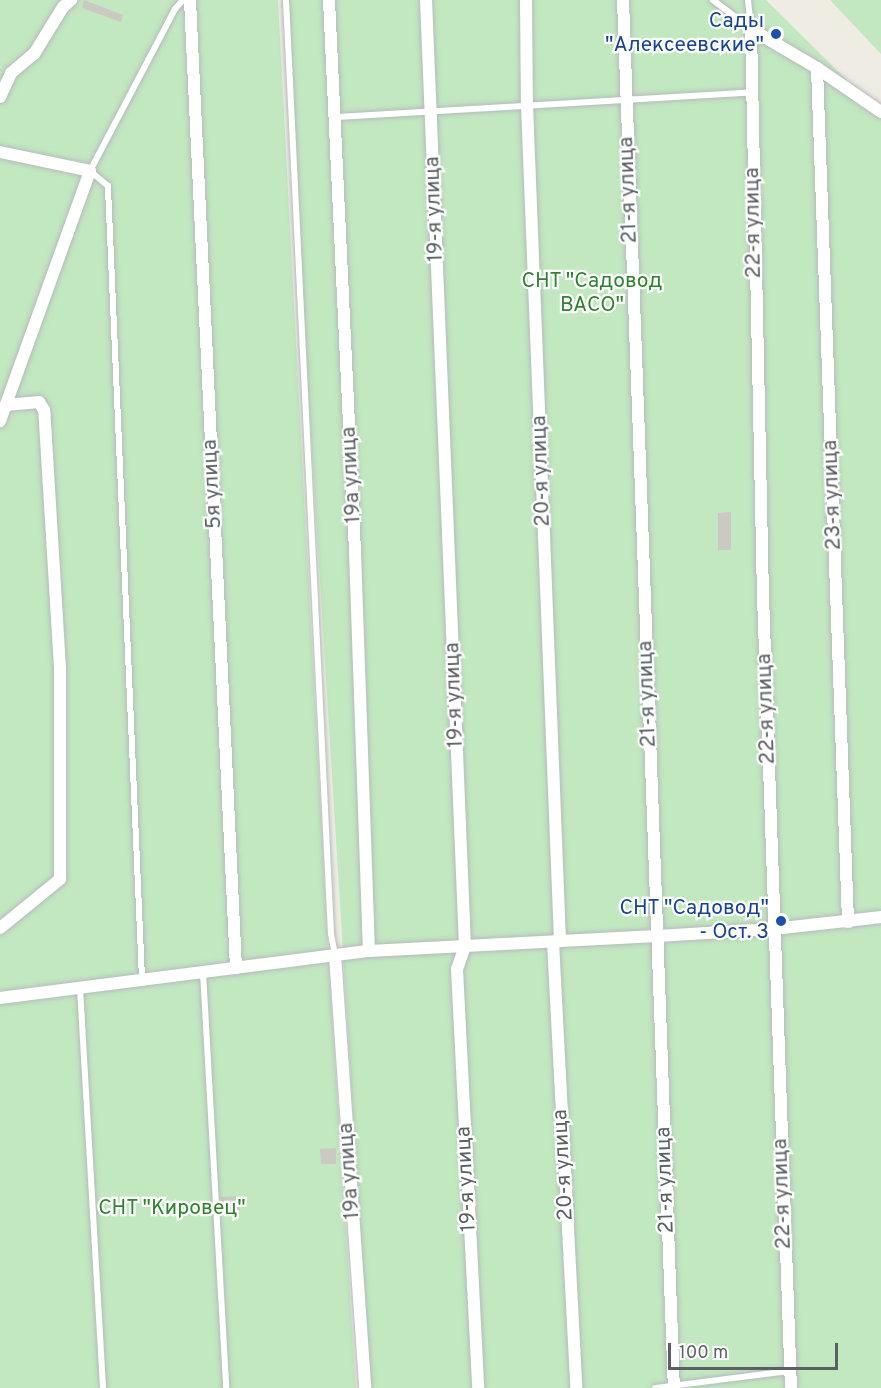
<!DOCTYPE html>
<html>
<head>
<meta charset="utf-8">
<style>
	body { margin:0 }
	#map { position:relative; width:881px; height:1388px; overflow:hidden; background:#efece3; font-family:Overpass,sans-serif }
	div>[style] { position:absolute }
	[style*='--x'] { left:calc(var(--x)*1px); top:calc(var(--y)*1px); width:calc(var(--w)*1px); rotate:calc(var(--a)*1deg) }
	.green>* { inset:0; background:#c1e8be }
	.building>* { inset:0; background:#ccc8c2 }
	.roads { filter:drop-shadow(0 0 2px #b6babe) drop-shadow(0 0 2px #b6babe) }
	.lane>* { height:6px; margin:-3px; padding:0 3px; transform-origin:3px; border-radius:3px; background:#fff }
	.street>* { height:12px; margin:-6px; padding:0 6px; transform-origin:6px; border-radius:6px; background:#fff }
	.dots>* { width:16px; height:16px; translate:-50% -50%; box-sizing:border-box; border:3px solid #fff; border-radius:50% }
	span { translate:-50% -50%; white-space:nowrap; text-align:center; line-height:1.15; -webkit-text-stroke:4.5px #fff; paint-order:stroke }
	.transit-label { font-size:21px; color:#164399 }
	.right { translate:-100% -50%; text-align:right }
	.street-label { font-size:21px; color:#5b6065 }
	.park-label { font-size:21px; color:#30822f }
	.scale { position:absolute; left:668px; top:1343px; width:170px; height:27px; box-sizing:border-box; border:3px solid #5b6065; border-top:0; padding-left:8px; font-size:18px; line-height:21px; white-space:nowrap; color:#5b6065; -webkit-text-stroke:4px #fff; paint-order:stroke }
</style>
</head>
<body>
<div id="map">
	<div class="green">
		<div style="clip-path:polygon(0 0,278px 0,328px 952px,356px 1388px,0 1388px)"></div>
		<div style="clip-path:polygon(284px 0,766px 0,881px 114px,881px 1388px,370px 1388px)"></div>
		<div style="clip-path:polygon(830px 0,881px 0,881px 54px)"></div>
	</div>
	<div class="building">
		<div style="clip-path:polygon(84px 0,123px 15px,121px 22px,82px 8px)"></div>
		<div style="clip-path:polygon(731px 512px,731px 550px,718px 550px,718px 513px)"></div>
		<div style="clip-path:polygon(336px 1148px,336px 1164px,321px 1164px,320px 1149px)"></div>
		<div style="clip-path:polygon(239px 1196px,240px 1210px,222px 1211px,221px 1197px)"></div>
	</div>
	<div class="roads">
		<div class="lane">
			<div style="--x:286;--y:0;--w:935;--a:87.24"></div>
			<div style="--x:331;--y:934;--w:21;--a:79"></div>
			<div style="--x:713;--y:0;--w:48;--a:37.3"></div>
			<div style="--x:748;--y:0;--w:29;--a:84"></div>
			<div style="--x:336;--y:117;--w:416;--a:-3.4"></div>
			<div style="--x:203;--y:972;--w:417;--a:86.8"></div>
			<div style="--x:142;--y:979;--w:794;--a:-92.46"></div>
			<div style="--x:108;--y:186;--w:23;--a:-140"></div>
			<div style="--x:90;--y:171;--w:183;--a:-62.3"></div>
			<div style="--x:175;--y:9;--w:12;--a:-48"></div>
			<div style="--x:80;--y:988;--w:401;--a:86.7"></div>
			<div style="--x:655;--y:1388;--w:136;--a:-7.2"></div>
		</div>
		<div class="street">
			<div style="--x:190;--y:0;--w:969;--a:87.28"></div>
			<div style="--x:329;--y:0;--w:553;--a:87.3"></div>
			<div style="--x:355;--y:552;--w:399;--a:88"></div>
			<div style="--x:426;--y:0;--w:947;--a:87.64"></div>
			<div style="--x:465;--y:946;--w:24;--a:109"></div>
			<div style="--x:457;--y:969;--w:420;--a:87.1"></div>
			<div style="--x:526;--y:0;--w:105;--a:89.5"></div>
			<div style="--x:527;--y:105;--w:837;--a:87.74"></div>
			<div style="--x:623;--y:0;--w:1389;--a:87.9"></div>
			<div style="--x:751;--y:29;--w:567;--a:88.79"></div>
			<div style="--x:763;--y:596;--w:792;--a:87.98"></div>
			<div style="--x:751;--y:29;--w:77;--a:30.6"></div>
			<div style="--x:817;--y:68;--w:78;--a:34.5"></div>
			<div style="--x:817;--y:68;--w:855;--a:87.92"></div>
			<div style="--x:0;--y:97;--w:26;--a:-65"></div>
			<div style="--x:11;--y:73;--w:30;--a:-40"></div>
			<div style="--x:34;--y:54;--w:55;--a:-58.3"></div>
			<div style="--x:63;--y:7;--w:11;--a:-41"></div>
			<div style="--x:0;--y:152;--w:92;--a:11.9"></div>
			<div style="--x:90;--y:171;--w:266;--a:109.8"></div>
			<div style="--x:0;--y:928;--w:77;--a:-39.2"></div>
			<div style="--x:60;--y:879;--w:211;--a:-90"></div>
			<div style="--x:60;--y:668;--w:258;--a:-93.5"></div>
			<div style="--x:44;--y:410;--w:9;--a:-122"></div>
			<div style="--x:39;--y:402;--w:33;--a:175"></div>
			<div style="--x:553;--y:942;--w:447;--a:87"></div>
			<div style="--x:335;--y:955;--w:434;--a:86"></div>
			<div style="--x:0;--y:998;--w:372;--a:-7.3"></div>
			<div style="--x:369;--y:951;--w:288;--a:-3"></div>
			<div style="--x:657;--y:936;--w:116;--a:-3.5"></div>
			<div style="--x:773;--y:929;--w:109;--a:-6.3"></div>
		</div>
	</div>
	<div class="dots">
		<div style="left:776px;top:34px;background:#1a4fb4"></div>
		<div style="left:781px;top:921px;background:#1a4fb4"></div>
	</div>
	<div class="transit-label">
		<span class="right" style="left:764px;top:34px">Сады<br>"Алексеевские"</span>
		<span class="right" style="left:769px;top:921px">СНТ "Садовод"<br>- Ост. 3</span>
	</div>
	<div class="street-label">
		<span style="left:629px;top:190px;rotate:-92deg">21-я улица</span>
		<span style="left:435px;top:209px;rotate:-92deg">19-я улица</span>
		<span style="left:754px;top:223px;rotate:-91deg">22-я улица</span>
		<span style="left:542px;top:471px;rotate:-92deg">20-я улица</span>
		<span style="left:352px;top:475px;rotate:-93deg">19а улица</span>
		<span style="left:213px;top:484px;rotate:-93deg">5я улица</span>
		<span style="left:833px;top:495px;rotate:-92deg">23-я улица</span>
		<span style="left:648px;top:694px;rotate:-92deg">21-я улица</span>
		<span style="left:455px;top:695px;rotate:-92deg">19-я улица</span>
		<span style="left:767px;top:709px;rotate:-92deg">22-я улица</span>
		<span style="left:564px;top:1165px;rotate:-93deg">20-я улица</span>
		<span style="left:350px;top:1171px;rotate:-94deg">19а улица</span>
		<span style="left:467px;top:1179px;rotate:-93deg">19-я улица</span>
		<span style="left:666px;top:1180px;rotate:-92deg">21-я улица</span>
		<span style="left:783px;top:1194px;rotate:-92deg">22-я улица</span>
	</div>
	<div class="park-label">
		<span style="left:592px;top:294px">СНТ "Садовод<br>ВАСО"</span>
		<span style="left:172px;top:1209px">СНТ "Кировец"</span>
	</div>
	<div class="scale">100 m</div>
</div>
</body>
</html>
